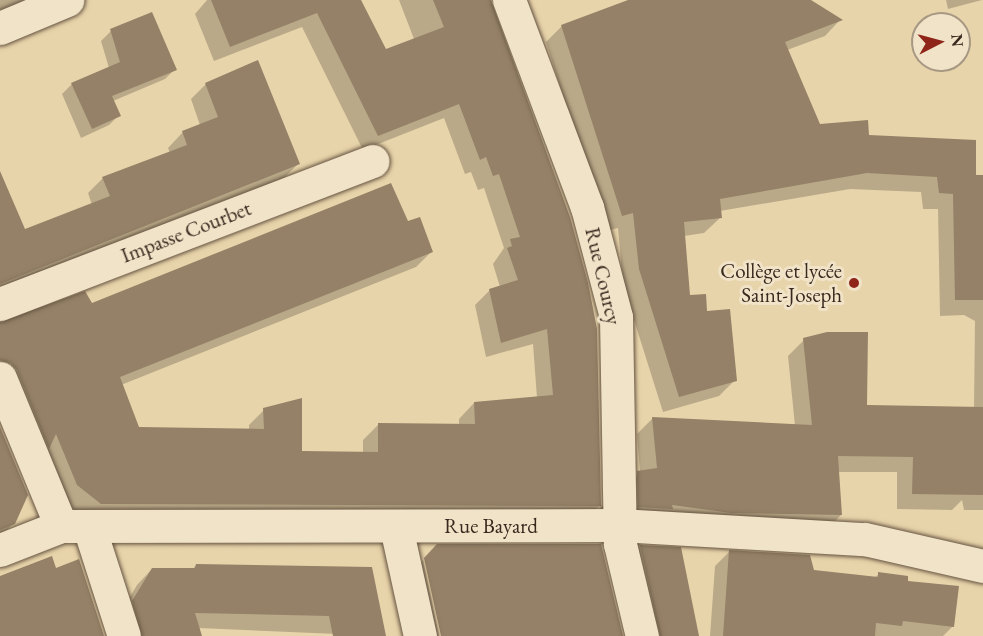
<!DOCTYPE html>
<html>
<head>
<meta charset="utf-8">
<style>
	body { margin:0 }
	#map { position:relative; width:983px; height:636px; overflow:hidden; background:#e8d4aa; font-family:"EB Garamond",serif }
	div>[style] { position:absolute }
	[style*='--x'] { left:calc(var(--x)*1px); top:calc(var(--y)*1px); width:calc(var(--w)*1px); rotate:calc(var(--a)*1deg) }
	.shadow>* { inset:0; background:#0003 }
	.building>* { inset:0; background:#948167 }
	.roads { filter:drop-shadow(0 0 2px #655341) drop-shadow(0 0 2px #655341) }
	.minor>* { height:33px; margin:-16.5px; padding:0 16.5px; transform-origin:16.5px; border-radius:16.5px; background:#f0e3c8 }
	.dots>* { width:16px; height:16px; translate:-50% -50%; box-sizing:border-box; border:3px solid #f0e3c8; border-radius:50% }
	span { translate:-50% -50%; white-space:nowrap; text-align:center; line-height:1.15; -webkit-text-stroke:6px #f0e3c8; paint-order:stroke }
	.street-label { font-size:21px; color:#39281e }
	.poi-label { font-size:21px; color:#39281e }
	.right { translate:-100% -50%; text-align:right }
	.north { position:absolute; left:911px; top:12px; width:60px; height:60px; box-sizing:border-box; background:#f0e3c8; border:2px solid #a79884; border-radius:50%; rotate:84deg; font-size:16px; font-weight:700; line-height:24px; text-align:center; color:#39281e }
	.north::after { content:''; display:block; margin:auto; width:21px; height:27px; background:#8f2418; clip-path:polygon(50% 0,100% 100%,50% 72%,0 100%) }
</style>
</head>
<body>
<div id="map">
	<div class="shadow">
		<div style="clip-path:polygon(0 0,34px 0,0 13px)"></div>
		<div style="clip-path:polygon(207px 0,360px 0,385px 51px,414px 39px,399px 0,490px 0,599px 506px,584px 521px,86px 518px,62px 500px,0 385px,0 322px,91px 305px,407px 223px,431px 252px,416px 267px,121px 385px,138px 429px,249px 430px,249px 425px,264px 410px,301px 452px,363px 453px,363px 440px,378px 425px,459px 425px,459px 419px,474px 403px,537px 398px,533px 344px,486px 357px,475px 305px,490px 290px,500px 287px,493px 264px,504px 248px,484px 188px,478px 190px,471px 172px,465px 174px,444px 118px,363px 150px,302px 27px,214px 61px,195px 14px)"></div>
		<div style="clip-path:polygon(635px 0,806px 0,840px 20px,825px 36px,787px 50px,819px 126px,867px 137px,983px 177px,983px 510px,964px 510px,962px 500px,952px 510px,897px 509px,897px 472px,838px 472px,841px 515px,825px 531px,623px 523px,622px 489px,640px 472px,637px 434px,653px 418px,795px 426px,788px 356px,804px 340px,866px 407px,974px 408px,975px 321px,964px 315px,940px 316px,938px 209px,923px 209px,921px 192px,850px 189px,720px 211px,721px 217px,704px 233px,684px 236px,689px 297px,706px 313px,735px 380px,719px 396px,663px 412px,623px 285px,618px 228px,606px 231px,546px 42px,562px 26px)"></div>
		<div style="clip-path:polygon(946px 0,982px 0,948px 9px)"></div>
		<div style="clip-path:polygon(111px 31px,175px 69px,165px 79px,113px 101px,119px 115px,109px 125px,81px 138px,62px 94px,72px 84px,109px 68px,101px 41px)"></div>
		<div style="clip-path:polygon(206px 84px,298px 164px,283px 179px,0 292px,0 177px,24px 231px,92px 205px,88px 193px,103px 178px,170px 153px,168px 148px,183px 132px,200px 125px,191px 99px)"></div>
		<div style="clip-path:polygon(0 431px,14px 523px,0 537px)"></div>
		<div style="clip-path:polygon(640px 546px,679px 549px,698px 636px,644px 636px,626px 561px)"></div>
		<div style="clip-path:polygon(729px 552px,812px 571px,874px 578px,879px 574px,906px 582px,953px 626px,943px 636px,710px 636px,715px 566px)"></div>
		<div style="clip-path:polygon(423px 560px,439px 636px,424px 636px,411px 574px)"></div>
		<div style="clip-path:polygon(196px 565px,385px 636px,198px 628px,201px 636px,123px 636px,118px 617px,137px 585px,152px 569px,192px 570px)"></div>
	</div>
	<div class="building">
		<div style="clip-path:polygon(211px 0,361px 0,386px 49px,444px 27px,433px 0,491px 0,570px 217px,588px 283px,597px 329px,601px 506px,101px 504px,77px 485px,56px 434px,49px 449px,17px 370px,11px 363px,0 360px,0 322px,85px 291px,92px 303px,391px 183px,408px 221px,420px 217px,433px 252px,120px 377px,139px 427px,264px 429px,263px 408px,302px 398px,302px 451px,378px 452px,378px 423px,475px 424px,474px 402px,553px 395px,547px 329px,501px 343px,489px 289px,518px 280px,507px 248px,512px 246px,510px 239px,520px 237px,499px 174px,493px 176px,486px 157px,480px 160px,459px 104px,378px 136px,317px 13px,230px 47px)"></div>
		<div style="clip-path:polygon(628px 0,811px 0,843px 20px,785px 42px,820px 124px,868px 120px,869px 135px,976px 140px,976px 175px,983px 175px,983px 300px,955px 300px,953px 194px,939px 193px,937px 177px,867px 173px,720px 199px,722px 218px,684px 222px,690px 295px,706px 294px,707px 311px,730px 309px,737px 381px,679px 397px,639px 269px,633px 213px,622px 216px,561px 25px)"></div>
		<div style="clip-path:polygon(152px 12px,177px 70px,112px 96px,121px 116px,92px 129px,71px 83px,120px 62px,110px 29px)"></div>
		<div style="clip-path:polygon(258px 60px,300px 164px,0 284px,0 171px,25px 229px,110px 196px,102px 177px,187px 145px,182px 131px,218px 117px,205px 83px)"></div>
		<div style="clip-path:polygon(827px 332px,868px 332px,867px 405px,983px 407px,983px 495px,912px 494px,913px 457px,838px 456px,842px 515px,731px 513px,672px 505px,673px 509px,638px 507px,637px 471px,657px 468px,652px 417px,812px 425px,803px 338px)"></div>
		<div style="clip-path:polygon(0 427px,28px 495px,15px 524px,0 530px)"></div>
		<div style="clip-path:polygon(437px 544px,601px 544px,623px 636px,441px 636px,424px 558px)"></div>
		<div style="clip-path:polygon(640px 545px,681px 547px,699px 636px,660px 636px)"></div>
		<div style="clip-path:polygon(729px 550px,810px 555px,814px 570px,878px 577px,878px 572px,908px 576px,908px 581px,959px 586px,954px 627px,903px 621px,902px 626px,876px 623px,875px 636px,723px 636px)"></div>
		<div style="clip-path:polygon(52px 556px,56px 568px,79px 559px,104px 636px,0 636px,0 576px)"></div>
		<div style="clip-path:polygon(196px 564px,372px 567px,386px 636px,333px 636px,329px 616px,195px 613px,202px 636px,142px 636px,132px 601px,152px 568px,195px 568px)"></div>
	</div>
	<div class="roads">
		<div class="minor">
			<div style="--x:509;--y:0;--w:221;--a:69.4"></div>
			<div style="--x:587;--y:207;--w:114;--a:75.2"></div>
			<div style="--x:616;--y:317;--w:227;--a:89"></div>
			<div style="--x:620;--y:544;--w:95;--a:76.6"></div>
			<div style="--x:0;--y:28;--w:73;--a:-22.7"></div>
			<div style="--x:0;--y:304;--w:399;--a:-21"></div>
			<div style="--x:0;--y:378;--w:160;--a:67.6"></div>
			<div style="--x:89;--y:527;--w:114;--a:72.2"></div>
			<div style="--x:396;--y:527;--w:112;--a:77.6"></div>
			<div style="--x:0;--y:550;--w:66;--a:-21.5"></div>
			<div style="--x:61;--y:526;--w:558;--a:-0.1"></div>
			<div style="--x:619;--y:525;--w:246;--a:3.3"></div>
			<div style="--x:865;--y:539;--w:121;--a:12.9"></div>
		</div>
	</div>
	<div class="dots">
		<div style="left:854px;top:283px;background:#8f2418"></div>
	</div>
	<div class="street-label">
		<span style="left:186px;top:232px;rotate:-21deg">Impasse Courbet</span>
		<span style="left:603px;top:276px;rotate:77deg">Rue Courcy</span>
		<span style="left:491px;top:526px">Rue Bayard</span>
	</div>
	<div class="poi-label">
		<span class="right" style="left:842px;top:283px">Collège et lycée<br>Saint-Joseph</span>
	</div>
	<div class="north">N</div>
</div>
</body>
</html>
